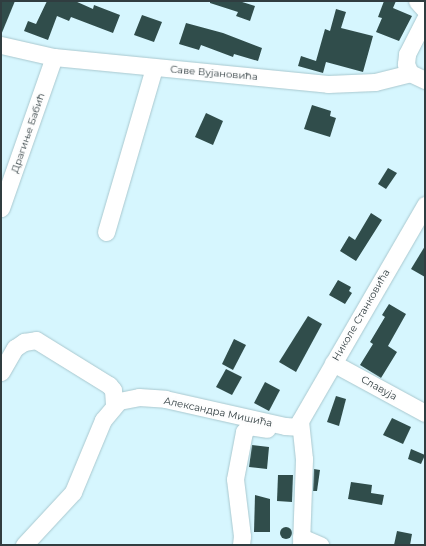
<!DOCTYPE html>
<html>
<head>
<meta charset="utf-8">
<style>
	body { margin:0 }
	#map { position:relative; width:426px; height:546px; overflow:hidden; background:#d6f6fe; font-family:Montserrat,sans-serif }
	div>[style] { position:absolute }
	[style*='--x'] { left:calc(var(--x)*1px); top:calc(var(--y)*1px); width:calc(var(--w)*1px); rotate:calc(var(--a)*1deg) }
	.building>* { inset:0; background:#304d4b }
	.round { border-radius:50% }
	.roads { filter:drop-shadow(0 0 1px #a9c8cf) drop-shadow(0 0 1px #a9c8cf) }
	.minor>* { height:17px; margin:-8.5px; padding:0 8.5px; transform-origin:8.5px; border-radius:8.5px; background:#fff }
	span { translate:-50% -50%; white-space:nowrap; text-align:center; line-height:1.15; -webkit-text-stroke:4px #fdfdfd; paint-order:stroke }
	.street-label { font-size:10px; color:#303d40 }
	.frame { position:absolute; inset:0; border:2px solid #303d40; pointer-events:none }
</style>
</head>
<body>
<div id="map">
	<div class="building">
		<div style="clip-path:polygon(1px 1px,15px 1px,1px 35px)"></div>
		<div style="clip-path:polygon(47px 1px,75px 1px,93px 9px,94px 5px,120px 15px,113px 33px,71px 17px,69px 21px,57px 16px,48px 40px,24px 31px,28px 21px,36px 24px)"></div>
		<div style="clip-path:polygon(210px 1px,239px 1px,255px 6px,250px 21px,236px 16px,238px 12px,210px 3px)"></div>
		<div style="clip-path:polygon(384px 1px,396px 1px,393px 8px,412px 16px,399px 41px,376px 32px,382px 18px,378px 17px)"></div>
		<div style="clip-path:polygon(336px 9px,346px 12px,341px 28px,373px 36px,363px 72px,326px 62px,323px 73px,298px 66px,301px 56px,316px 61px,325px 29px,330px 31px)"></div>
		<div style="clip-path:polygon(142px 15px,162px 22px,154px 42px,134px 35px)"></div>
		<div style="clip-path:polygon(186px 23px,223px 33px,262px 48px,258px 61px,234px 54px,233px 57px,201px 45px,199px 50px,179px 44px)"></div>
		<div style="clip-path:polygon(312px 105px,331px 111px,330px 116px,336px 118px,330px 137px,304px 129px)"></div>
		<div style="clip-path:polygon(206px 113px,223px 121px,213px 145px,195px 137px)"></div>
		<div style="clip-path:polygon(388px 168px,397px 173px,386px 189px,378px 184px)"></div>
		<div style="clip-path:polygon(371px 213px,382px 220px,356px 261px,340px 251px,349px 236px,355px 240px)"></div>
		<div style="clip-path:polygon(425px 246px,425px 277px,411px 269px)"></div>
		<div style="clip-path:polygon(338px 280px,351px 287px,349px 291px,352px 293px,345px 304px,329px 295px)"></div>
		<div style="clip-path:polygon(389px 304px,406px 314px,388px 346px,397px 352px,381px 378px,360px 365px,373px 344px,370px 342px,385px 317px,382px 315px)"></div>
		<div style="clip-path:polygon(308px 316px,322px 324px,296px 372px,279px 362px)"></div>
		<div style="clip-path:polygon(234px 339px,246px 345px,233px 370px,222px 364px)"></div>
		<div style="clip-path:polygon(226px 369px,242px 377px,232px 395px,216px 387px)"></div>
		<div style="clip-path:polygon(265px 382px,280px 390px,269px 411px,254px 403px)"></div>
		<div style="clip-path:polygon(336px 396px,346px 399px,339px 426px,327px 422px)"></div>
		<div style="clip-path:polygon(392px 418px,411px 427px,403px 444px,383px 435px)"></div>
		<div style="clip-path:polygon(252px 445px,269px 447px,267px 469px,249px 467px)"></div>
		<div style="clip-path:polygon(411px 449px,425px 455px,421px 464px,408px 459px)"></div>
		<div style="clip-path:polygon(314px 469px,320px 470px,317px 491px,313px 491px)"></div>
		<div style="clip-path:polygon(278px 475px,293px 475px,292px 502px,277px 501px)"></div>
		<div style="clip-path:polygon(351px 482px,372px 485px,371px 493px,384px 495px,382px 505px,348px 499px)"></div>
		<div style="clip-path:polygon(255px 495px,270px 499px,270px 532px,254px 532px)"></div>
		<div class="round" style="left:280px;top:527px;width:12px;height:12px"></div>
		<div style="clip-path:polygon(397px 531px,412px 534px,410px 545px,394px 545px)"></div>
	</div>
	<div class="roads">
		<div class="minor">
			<div style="--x:417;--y:1;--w:12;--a:48"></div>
			<div style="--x:1;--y:45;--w:54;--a:12.8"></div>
			<div style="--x:54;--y:57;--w:275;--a:5.6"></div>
			<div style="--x:328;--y:84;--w:47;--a:-2.4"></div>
			<div style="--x:375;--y:82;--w:36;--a:-14"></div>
			<div style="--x:410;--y:73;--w:10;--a:-114"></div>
			<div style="--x:406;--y:64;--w:10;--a:-84"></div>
			<div style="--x:407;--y:54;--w:39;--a:-63"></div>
			<div style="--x:410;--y:73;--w:17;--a:25"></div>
			<div style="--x:1;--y:208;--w:160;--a:-70.7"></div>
			<div style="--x:106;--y:232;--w:171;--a:-73.7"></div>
			<div style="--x:333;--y:363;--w:105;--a:28.5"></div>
			<div style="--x:1;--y:372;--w:28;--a:-60"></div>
			<div style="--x:15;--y:348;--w:11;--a:-34"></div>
			<div style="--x:24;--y:342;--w:12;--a:-9"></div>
			<div style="--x:36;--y:340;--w:86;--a:31.7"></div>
			<div style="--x:109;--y:385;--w:6;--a:51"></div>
			<div style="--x:113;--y:390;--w:15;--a:86"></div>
			<div style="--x:301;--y:537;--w:21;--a:23"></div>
			<div style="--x:24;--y:545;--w:72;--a:-47.2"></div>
			<div style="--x:73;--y:492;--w:78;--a:-67.4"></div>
			<div style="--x:103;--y:420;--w:25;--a:-50"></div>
			<div style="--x:119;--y:401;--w:20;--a:-11"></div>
			<div style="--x:139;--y:397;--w:26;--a:4"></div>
			<div style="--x:165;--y:399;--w:123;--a:12.7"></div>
			<div style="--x:285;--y:426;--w:15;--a:4"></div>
			<div style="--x:241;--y:545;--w:9;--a:-84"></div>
			<div style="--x:242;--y:536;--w:57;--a:-97"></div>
			<div style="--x:235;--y:479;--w:48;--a:-79.2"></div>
			<div style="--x:244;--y:432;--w:8;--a:-50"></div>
			<div style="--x:249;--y:426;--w:18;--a:9"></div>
			<div style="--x:301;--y:545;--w:86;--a:-88"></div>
			<div style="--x:304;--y:459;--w:38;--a:-96"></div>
			<div style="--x:300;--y:421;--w:250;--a:-59.9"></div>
		</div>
	</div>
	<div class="street-label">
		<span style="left:214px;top:73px;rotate:5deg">Саве Вујановића</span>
		<span style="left:28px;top:133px;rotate:-71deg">Драгиње Бабић</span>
		<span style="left:361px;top:315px;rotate:-60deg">Николе Станковића</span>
		<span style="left:379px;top:388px;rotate:29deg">Славуја</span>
		<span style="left:218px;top:412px;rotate:12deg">Александра Мишића</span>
	</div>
	<div class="frame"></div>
</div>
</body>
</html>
